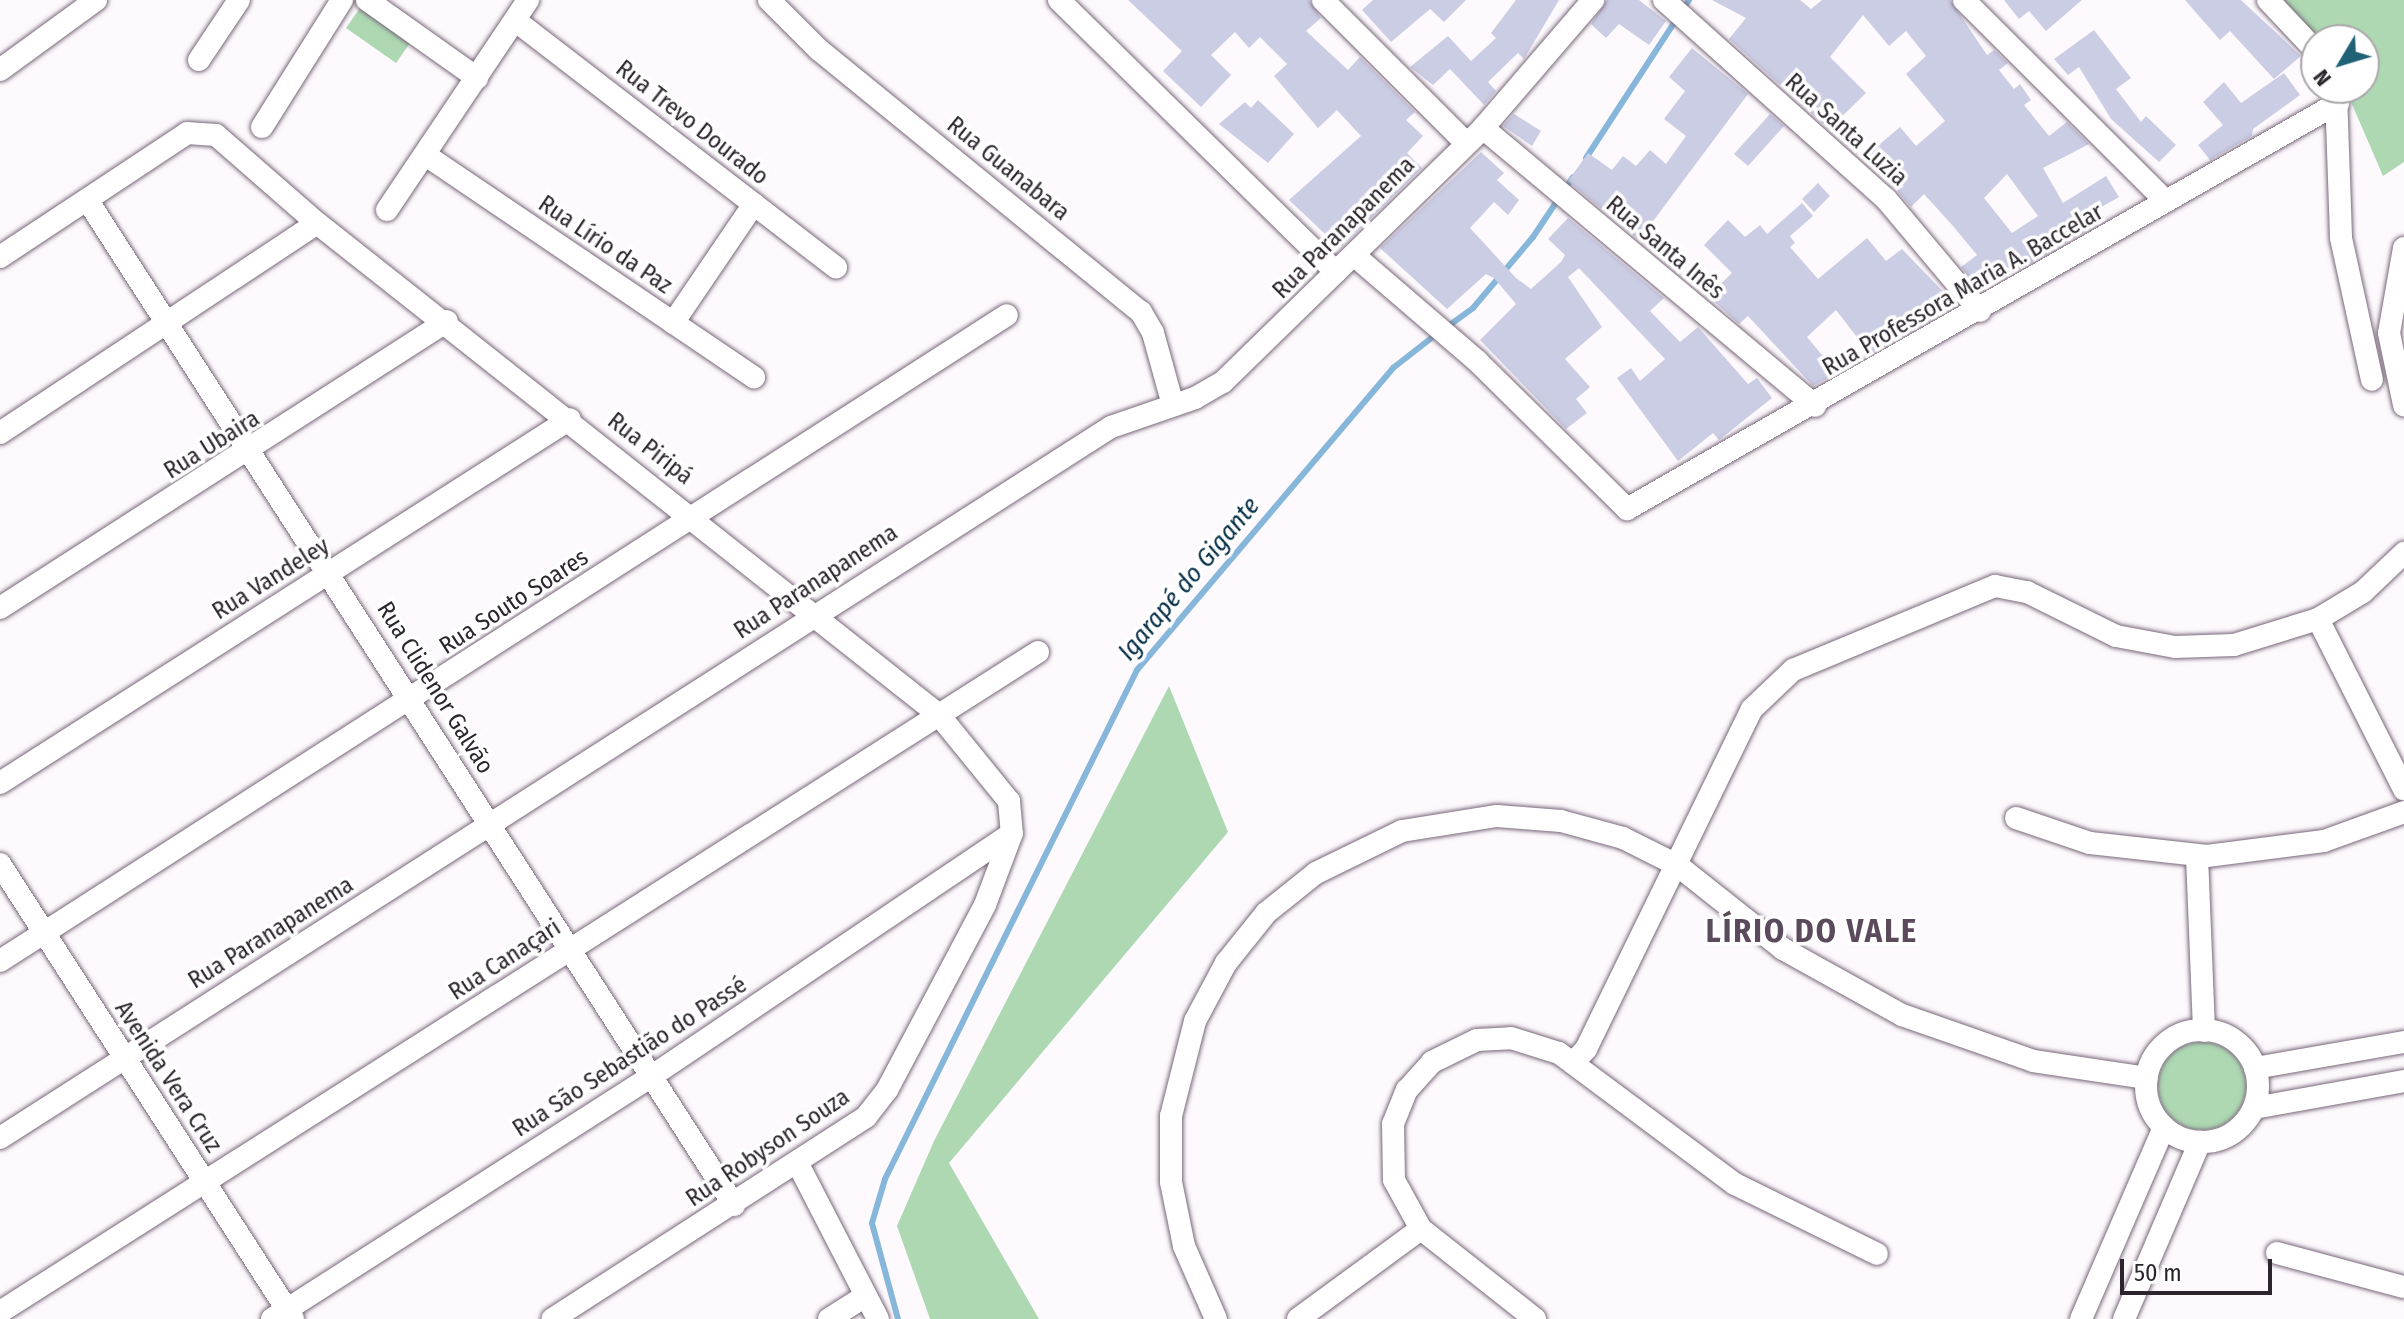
<!DOCTYPE html>
<html>
<head>
<meta charset="utf-8">
<style>
	body { margin:0 }
	#map { position:relative; width:2404px; height:1319px; overflow:hidden; background:#fdf9fd; font-family:"Fira Sans Condensed",sans-serif }
	div>[style] { position:absolute }
	[style*='--x'] { left:calc(var(--x)*1px); top:calc(var(--y)*1px); width:calc(var(--w)*1px); rotate:calc(var(--a)*1deg) }
	.green>* { inset:0; background:#add8b2 }
	.round { border-radius:50% }
	.stream>* { height:6px; margin:-3px; padding:0 3px; transform-origin:3px; border-radius:3px; background:#86b7da }
	.building>* { inset:0; background:#cbcde5 }
	.roads { filter:drop-shadow(0 0 2px #786779) drop-shadow(0 0 2px #786779) }
	.minor>* { height:22px; margin:-11px; padding:0 11px; transform-origin:11px; border-radius:11px; background:#fff }
	.minor>.ring { margin:-11px; padding:0; box-sizing:content-box; background:none; border:22px solid #fff; border-radius:50% }
	span { translate:-50% -50%; white-space:nowrap; text-align:center; line-height:1.15; -webkit-text-stroke:7px #fff; paint-order:stroke }
	.street-label { font-size:24px; color:#2c252d }
	.water-label { font-size:26px; color:#042e46; font-style:italic }
	.district-label { font-size:32px; color:#5a4a5b; font-weight:700; letter-spacing:2px }
	.north { position:absolute; left:2300px; top:24px; width:80px; height:80px; box-sizing:border-box; background:#fff; border:2px solid #aba8ab; border-radius:50%; rotate:232deg; font-size:22px; font-weight:700; line-height:32px; text-align:center; color:#2c252d }
	.north::after { content:''; display:block; margin:auto; width:28px; height:36px; background:#216176; clip-path:polygon(50% 0,100% 100%,50% 72%,0 100%) }
	.scale { position:absolute; left:2120px; top:1259px; width:152px; height:36px; box-sizing:border-box; border:4px solid #2c252d; border-top:0; padding-left:10px; font-size:24px; line-height:28px; white-space:nowrap; color:#2c252d; -webkit-text-stroke:6px #fff; paint-order:stroke }
</style>
</head>
<body>
<div id="map">
	<div class="green">
		<div style="clip-path:polygon(2281px 0,2404px 0,2404px 162px,2383px 176px,2345px 88px,2364px 88px,2364px 40px,2320px 40px)"></div>
		<div style="clip-path:polygon(360px 8px,410px 43px,396px 63px,346px 28px)"></div>
		<div style="clip-path:polygon(1169px 686px,1228px 832px,949px 1163px,1039px 1319px,930px 1319px,897px 1226px,934px 1141px)"></div>
		<div class="round" style="left:2158px;top:1042px;width:88px;height:88px"></div>
	</div>
	<div class="stream">
		<div style="--x:1586;--y:158;--w:189;--a:-56.9"></div>
		<div style="--x:1447;--y:327;--w:32;--a:-36"></div>
		<div style="--x:1473;--y:308;--w:93;--a:-49.8"></div>
		<div style="--x:1533;--y:237;--w:72;--a:-56.3"></div>
		<div style="--x:898;--y:1319;--w:99;--a:-105.2"></div>
		<div style="--x:872;--y:1223;--w:46;--a:-73.5"></div>
		<div style="--x:885;--y:1179;--w:568;--a:-63.66"></div>
		<div style="--x:1137;--y:670;--w:396;--a:-49.7"></div>
		<div style="--x:1393;--y:368;--w:57;--a:-37.9"></div>
	</div>
	<div class="building">
		<div style="clip-path:polygon(1128px 0,1309px 0,1321px 18px,1306px 31px,1348px 70px,1360px 57px,1415px 112px,1406px 120px,1423px 136px,1407px 153px,1422px 168px,1340px 248px,1289px 200px,1361px 136px,1337px 110px,1318px 128px,1274px 76px,1287px 64px,1260px 37px,1249px 48px,1235px 32px,1211px 55px,1231px 75px,1201px 107px,1163px 71px,1182px 51px)"></div>
		<div style="clip-path:polygon(1373px 0,1466px 0,1444px 22px,1430px 9px,1391px 42px,1362px 10px)"></div>
		<div style="clip-path:polygon(1516px 0,1559px 0,1524px 59px,1518px 53px,1488px 82px,1496px 91px,1484px 105px,1450px 69px,1433px 85px,1410px 67px,1448px 36px,1471px 61px,1496px 38px,1491px 33px)"></div>
		<div style="clip-path:polygon(1607px 0,1639px 0,1666px 21px,1649px 45px,1619px 24px,1606px 38px,1591px 24px)"></div>
		<div style="clip-path:polygon(evenodd,1712px 0,1800px 0,1811px 9px,1822px 0,1950px 0,1987px 55px,1994px 50px,2008px 63px,1999px 70px,2014px 89px,2020px 84px,2031px 100px,2024px 105px,2049px 136px,2067px 122px,2089px 144px,2043px 168px,2063px 203px,2106px 176px,2119px 197px,2084px 217px,2091px 228px,1999px 281px,1993px 272px,1975px 284px,1961px 267px,1977px 255px,1953px 226px,1924px 194px,1911px 207px,1867px 155px,1900px 127px,1916px 146px,1945px 121px,1906px 74px,1926px 56px,1906px 31px,1889px 46px,1863px 15px,1830px 57px,1866px 93px,1829px 129px,1729px 39px,1746px 18px,1712px 0,2007px 174px,2038px 216px,2012px 233px,1984px 198px,2007px 174px)"></div>
		<div style="clip-path:polygon(2004px 0,2082px 0,2046px 31px,2029px 11px,2019px 19px)"></div>
		<div style="clip-path:polygon(2185px 0,2241px 0,2301px 56px,2274px 79px,2230px 31px,2220px 40px)"></div>
		<div style="clip-path:polygon(2094px 30px,2131px 78px,2116px 89px,2141px 122px,2146px 116px,2176px 145px,2159px 162px,2111px 119px,2079px 67px,2068px 75px,2054px 59px)"></div>
		<div style="clip-path:polygon(1692px 48px,1748px 94px,1639px 240px,1568px 181px,1588px 153px,1612px 170px,1623px 156px,1636px 166px,1650px 150px,1666px 164px,1686px 136px,1664px 119px,1685px 91px,1669px 77px)"></div>
		<div style="clip-path:polygon(2284px 73px,2300px 95px,2253px 129px,2252px 136px,2210px 160px,2198px 145px,2223px 125px,2203px 102px,2224px 82px,2241px 103px)"></div>
		<div style="clip-path:polygon(1258px 100px,1294px 134px,1268px 163px,1219px 124px,1245px 102px,1251px 108px)"></div>
		<div style="clip-path:polygon(1514px 114px,1541px 131px,1532px 146px,1503px 126px)"></div>
		<div style="clip-path:polygon(1770px 114px,1784px 126px,1748px 166px,1734px 154px)"></div>
		<div style="clip-path:polygon(1481px 152px,1504px 173px,1497px 180px,1519px 200px,1508px 215px,1494px 202px,1470px 228px,1516px 278px,1531px 289px,1561px 262px,1565px 255px,1548px 239px,1568px 218px,1664px 298px,1650px 311px,1680px 342px,1698px 327px,1748px 384px,1757px 378px,1772px 398px,1719px 440px,1713px 433px,1678px 461px,1617px 378px,1631px 368px,1640px 381px,1665px 359px,1579px 268px,1568px 277px,1602px 327px,1565px 359px,1590px 387px,1576px 399px,1587px 413px,1566px 429px,1480px 340px,1516px 304px,1494px 278px,1486px 274px,1447px 309px,1380px 248px)"></div>
		<div style="clip-path:polygon(1818px 183px,1830px 196px,1814px 212px,1802px 199px)"></div>
		<div style="clip-path:polygon(1802px 203px,1813px 216px,1790px 236px,1795px 243px,1790px 247px,1818px 279px,1867px 238px,1886px 261px,1902px 249px,1956px 305px,1930px 320px,1924px 312px,1870px 354px,1836px 310px,1807px 337px,1837px 373px,1813px 386px,1748px 316px,1739px 324px,1708px 296px,1732px 273px,1704px 245px,1728px 220px,1745px 237px,1760px 225px,1767px 234px)"></div>
	</div>
	<div class="roads">
		<div class="minor">
			<div style="--x:367;--y:0;--w:135;--a:35.3"></div>
			<div style="--x:769;--y:0;--w:69;--a:45"></div>
			<div style="--x:818;--y:49;--w:417;--a:39.2"></div>
			<div style="--x:1141;--y:312;--w:24;--a:60"></div>
			<div style="--x:1153;--y:333;--w:75;--a:74.5"></div>
			<div style="--x:1059;--y:0;--w:388;--a:44.5"></div>
			<div style="--x:1323;--y:0;--w:202;--a:45"></div>
			<div style="--x:1664;--y:0;--w:298;--a:41.9"></div>
			<div style="--x:1886;--y:199;--w:146;--a:50"></div>
			<div style="--x:1964;--y:0;--w:285;--a:44.9"></div>
			<div style="--x:2268;--y:0;--w:70;--a:46.7"></div>
			<div style="--x:516;--y:21;--w:404;--a:37.6"></div>
			<div style="--x:199;--y:60;--w:72;--a:-56.3"></div>
			<div style="--x:0;--y:70;--w:119;--a:-36.1"></div>
			<div style="--x:2336;--y:93;--w:145;--a:88"></div>
			<div style="--x:2341;--y:238;--w:145;--a:77.7"></div>
			<div style="--x:262;--y:127;--w:150;--a:-57.8"></div>
			<div style="--x:1483;--y:128;--w:433;--a:39.9"></div>
			<div style="--x:427;--y:156;--w:395;--a:34.1"></div>
			<div style="--x:88;--y:201;--w:1194;--a:57.24"></div>
			<div style="--x:387;--y:210;--w:253;--a:-56.1"></div>
			<div style="--x:2404;--y:248;--w:86;--a:100"></div>
			<div style="--x:2389;--y:333;--w:74;--a:78.2"></div>
			<div style="--x:1355;--y:256;--w:161;--a:40.7"></div>
			<div style="--x:1477;--y:361;--w:211;--a:44.6"></div>
			<div style="--x:1627;--y:509;--w:819;--a:-29.73"></div>
			<div style="--x:0;--y:257;--w:224;--a:-33.5"></div>
			<div style="--x:187;--y:133;--w:29;--a:4"></div>
			<div style="--x:216;--y:135;--w:134;--a:41.1"></div>
			<div style="--x:317;--y:223;--w:793;--a:38.34"></div>
			<div style="--x:939;--y:715;--w:111;--a:50.9"></div>
			<div style="--x:1009;--y:801;--w:32;--a:85"></div>
			<div style="--x:1012;--y:833;--w:77;--a:110.6"></div>
			<div style="--x:985;--y:905;--w:209;--a:117.9"></div>
			<div style="--x:887;--y:1090;--w:34;--a:128"></div>
			<div style="--x:866;--y:1117;--w:373;--a:147.2"></div>
			<div style="--x:673;--y:323;--w:144;--a:-55.8"></div>
			<div style="--x:0;--y:433;--w:380;--a:-33.5"></div>
			<div style="--x:0;--y:608;--w:531;--a:-32.7"></div>
			<div style="--x:2318;--y:619;--w:191;--a:63.2"></div>
			<div style="--x:0;--y:783;--w:676;--a:-32.56"></div>
			<div style="--x:2016;--y:818;--w:78;--a:18.7"></div>
			<div style="--x:2090;--y:843;--w:118;--a:6.3"></div>
			<div style="--x:2207;--y:856;--w:118;--a:-7.3"></div>
			<div style="--x:2324;--y:841;--w:85;--a:-19.9"></div>
			<div style="--x:2197;--y:856;--w:175;--a:87.7"></div>
			<div style="--x:0;--y:864;--w:541;--a:57.22"></div>
			<div style="--x:0;--y:961;--w:1196;--a:-32.68"></div>
			<div class="ring" style="left:2146px;top:1030px;width:90px;height:90px"></div>
			<div style="--x:1573;--y:1063;--w:19;--a:-47"></div>
			<div style="--x:1586;--y:1049;--w:378;--a:-64"></div>
			<div style="--x:1752;--y:709;--w:57;--a:-43.6"></div>
			<div style="--x:1793;--y:670;--w:219;--a:-22.6"></div>
			<div style="--x:1995;--y:586;--w:33;--a:11"></div>
			<div style="--x:2027;--y:592;--w:99;--a:26.3"></div>
			<div style="--x:2116;--y:636;--w:60;--a:10.6"></div>
			<div style="--x:2175;--y:647;--w:59;--a:-1.9"></div>
			<div style="--x:2234;--y:645;--w:88;--a:-17.2"></div>
			<div style="--x:2318;--y:619;--w:52;--a:-31"></div>
			<div style="--x:2363;--y:592;--w:57;--a:-43.6"></div>
			<div style="--x:2255;--y:1068;--w:151;--a:-9.9"></div>
			<div style="--x:2254;--y:1108;--w:152;--a:-10.2"></div>
			<div style="--x:0;--y:1138;--w:1319;--a:-32.62"></div>
			<div style="--x:1111;--y:427;--w:89;--a:-19"></div>
			<div style="--x:1195;--y:398;--w:32;--a:-30"></div>
			<div style="--x:1223;--y:382;--w:363;--a:-44.3"></div>
			<div style="--x:1483;--y:128;--w:169;--a:-49.3"></div>
			<div style="--x:798;--y:1164;--w:174;--a:62.7"></div>
			<div style="--x:2277;--y:1253;--w:131;--a:15"></div>
			<div style="--x:0;--y:1312;--w:1230;--a:-32.45"></div>
			<div style="--x:272;--y:1319;--w:451;--a:-32.6"></div>
			<div style="--x:652;--y:1076;--w:434;--a:-34"></div>
			<div style="--x:829;--y:1319;--w:41;--a:-32.2"></div>
			<div style="--x:1216;--y:1319;--w:80;--a:-113.7"></div>
			<div style="--x:1184;--y:1246;--w:65;--a:-101.5"></div>
			<div style="--x:1171;--y:1182;--w:66;--a:-90"></div>
			<div style="--x:1171;--y:1116;--w:98;--a:-75.8"></div>
			<div style="--x:1195;--y:1021;--w:66;--a:-61.9"></div>
			<div style="--x:1226;--y:963;--w:64;--a:-51.3"></div>
			<div style="--x:1266;--y:913;--w:64;--a:-38.7"></div>
			<div style="--x:1316;--y:873;--w:96;--a:-26"></div>
			<div style="--x:1402;--y:831;--w:96;--a:-9"></div>
			<div style="--x:1497;--y:816;--w:64;--a:4.5"></div>
			<div style="--x:1561;--y:821;--w:64;--a:15.3"></div>
			<div style="--x:1623;--y:838;--w:60;--a:26.6"></div>
			<div style="--x:1677;--y:865;--w:135;--a:38.4"></div>
			<div style="--x:1783;--y:949;--w:136;--a:29"></div>
			<div style="--x:1902;--y:1015;--w:139;--a:19.3"></div>
			<div style="--x:2033;--y:1061;--w:115;--a:8.5"></div>
			<div style="--x:1298;--y:1319;--w:152;--a:-36.2"></div>
			<div style="--x:1535;--y:1319;--w:145;--a:-141.7"></div>
			<div style="--x:1421;--y:1229;--w:56;--a:-118.9"></div>
			<div style="--x:1394;--y:1180;--w:56;--a:-91"></div>
			<div style="--x:1393;--y:1124;--w:37;--a:-68"></div>
			<div style="--x:1407;--y:1090;--w:38;--a:-48"></div>
			<div style="--x:1432;--y:1062;--w:50;--a:-26.1"></div>
			<div style="--x:1477;--y:1040;--w:34;--a:-3"></div>
			<div style="--x:1511;--y:1038;--w:50;--a:17.4"></div>
			<div style="--x:1559;--y:1053;--w:219;--a:36.7"></div>
			<div style="--x:1735;--y:1184;--w:158;--a:26.2"></div>
			<div style="--x:2081;--y:1319;--w:209;--a:-66.6"></div>
			<div style="--x:2124;--y:1319;--w:193;--a:-66.8"></div>
		</div>
	</div>
	<div class="street-label">
		<span style="left:692px;top:123px;rotate:38deg">Rua Trevo Dourado</span>
		<span style="left:1846px;top:130px;rotate:42deg">Rua Santa Luzia</span>
		<span style="left:1008px;top:169px;rotate:39deg">Rua Guanabara</span>
		<span style="left:1344px;top:228px;rotate:-45deg">Rua Paranapanema</span>
		<span style="left:605px;top:245px;rotate:34deg">Rua Lírio da Paz</span>
		<span style="left:1665px;top:248px;rotate:40deg">Rua Santa Inês</span>
		<span style="left:1963px;top:290px;rotate:-30deg">Rua Professora Maria A. Baccelar</span>
		<span style="left:212px;top:445px;rotate:-32deg">Rua Ubaira</span>
		<span style="left:650px;top:449px;rotate:38deg">Rua Piripá</span>
		<span style="left:271px;top:579px;rotate:-32deg">Rua Vandeley</span>
		<span style="left:816px;top:582px;rotate:-33deg">Rua Paranapanema</span>
		<span style="left:514px;top:602px;rotate:-33deg">Rua Souto Soares</span>
		<span style="left:435px;top:688px;rotate:58deg">Rua Clidenor Galvão</span>
		<span style="left:271px;top:933px;rotate:-32deg">Rua Paranapanema</span>
		<span style="left:505px;top:960px;rotate:-33deg">Rua Canaçari</span>
		<span style="left:630px;top:1057px;rotate:-33deg">Rua São Sebastião do Passé</span>
		<span style="left:168px;top:1077px;rotate:57deg">Avenida Vera Cruz</span>
		<span style="left:768px;top:1148px;rotate:-34deg">Rua Robyson Souza</span>
	</div>
	<div class="water-label">
		<span style="left:1189px;top:579px;rotate:-50deg">Igarapé do Gigante</span>
	</div>
	<div class="district-label">
		<span style="left:1812px;top:931px">LÍRIO DO VALE</span>
	</div>
	<div class="north">N</div>
	<div class="scale">50 m</div>
</div>
</body>
</html>
